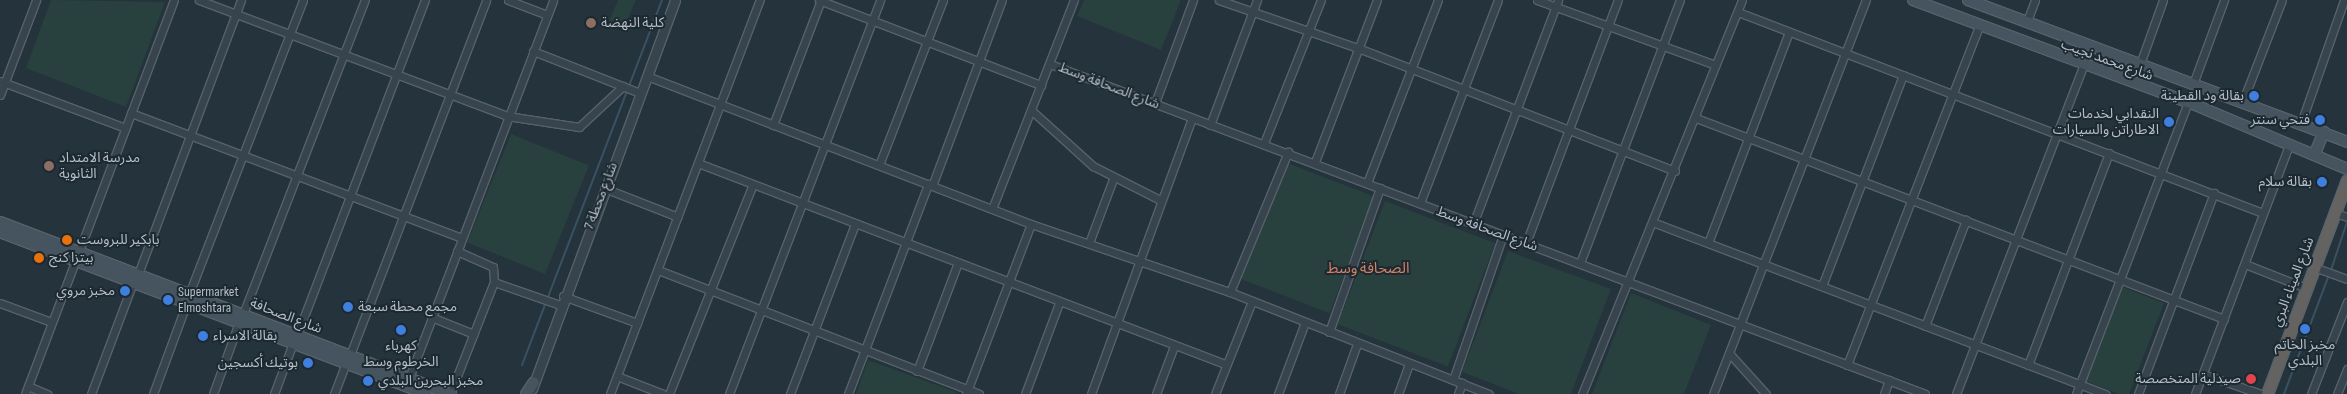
<!DOCTYPE html>
<html>
<head>
<meta charset="utf-8">
<style>
  body { margin:0 }
  #map { position:relative; width:2347px; height:394px; overflow:hidden; background:#24333c; font-family:"Sofia Sans Condensed","Noto Sans Arabic",sans-serif }
  div>[style] { position:absolute }
  [style*='--x'] { left:calc(var(--x)*1px); top:calc(var(--y)*1px); width:calc(var(--w)*1px); rotate:calc(var(--a)*1deg) }
  .green>* { inset:0; background:#29413e; transform-origin:0 0 }
  .stream>* { height:2px; margin:-1px; padding:0 1px; transform-origin:1px; border-radius:1px; background:#395263 }
  .roads { filter:drop-shadow(1px 0 #56626a) drop-shadow(-1px 0 #56626a) drop-shadow(0 1px #56626a) drop-shadow(0 -1px #56626a) }
  .minor>* { height:7px; margin:-3.5px; padding:0 3.5px; transform-origin:3.5px; border-radius:3.5px; background:#38444d }
  .tertiary>* { height:9px; margin:-4.5px; padding:0 4.5px; transform-origin:4.5px; border-radius:4.5px; background:#38444d }
  .secondary>* { height:10px; margin:-5px; padding:0 5px; transform-origin:5px; border-radius:5px; background:#46545f }
  .trunk>* { height:11px; margin:-5.5px; padding:0 5.5px; transform-origin:5.5px; border-radius:5.5px; background:#646361 }
  .dots>* { width:14px; height:14px; translate:-50% -50%; box-sizing:border-box; border:2px solid #1d2931; border-radius:50% }
  span { translate:-50% -50%; white-space:nowrap; text-align:center; line-height:1.15; -webkit-text-stroke:4px #1d2931; paint-order:stroke }
  .poi-label { font-size:14px; color:#b4bfc8 }
  .left { translate:0 -50%; text-align:left }
  .right { translate:-100% -50%; text-align:right }
  .street-label { font-size:14px; color:#b4bfc8 }
  .neighbourhood-label { font-size:15px; color:#d18166 }
</style>
</head>
<body>
<div id="map">
  <div class="green">
    <div style="clip-path:polygon(51px 0,165px 2px,126px 107px,26px 68px)"></div>
    <div style="clip-path:polygon(618px 0,636px 0,623px 30px,608px 24px)"></div>
    <div style="clip-path:polygon(1084px 0,1181px 0,1161px 50px,1077px 16px)"></div>
    <div style="left:511px;top:134px;width:84px;height:117px;rotate:22deg"></div>
    <div style="left:1282px;top:161px;width:99px;height:125px;rotate:21deg"></div>
    <div style="left:1385px;top:201px;width:118px;height:132px;rotate:21deg"></div>
    <div style="clip-path:polygon(1508px 251px,1611px 289px,1571px 394px,1519px 394px,1462px 372px)"></div>
    <div style="left:2122px;top:287px;width:45px;height:101px;rotate:21deg"></div>
    <div style="clip-path:polygon(1631px 293px,1711px 325px,1684px 394px,1592px 394px)"></div>
    <div style="clip-path:polygon(868px 360px,956px 392px,955px 394px,856px 394px)"></div>
  </div>
  <div class="stream">
    <div style="--x:2331;--y:270;--w:51;--a:-71.6"></div>
    <div style="--x:548;--y:297;--w:318;--a:-69"></div>
    <div style="--x:522;--y:365;--w:67;--a:-69.1"></div>
    <div style="--x:2284;--y:394;--w:127;--a:-69.3"></div>
  </div>
  <div class="roads">
    <div class="minor">
      <div style="--x:199;--y:0;--w:329;--a:20.6"></div>
      <div style="--x:507;--y:116;--w:73;--a:8.7"></div>
      <div style="--x:579;--y:127;--w:60;--a:-43"></div>
      <div style="--x:508;--y:0;--w:42;--a:21"></div>
      <div style="--x:819;--y:0;--w:238;--a:21"></div>
      <div style="--x:1219;--y:0;--w:147;--a:19.1"></div>
      <div style="--x:1358;--y:48;--w:340;--a:21.2"></div>
      <div style="--x:1537;--y:0;--w:190;--a:20"></div>
      <div style="--x:1738;--y:12;--w:562;--a:20.95"></div>
      <div style="--x:2027;--y:21;--w:22;--a:-69"></div>
      <div style="--x:533;--y:51;--w:115;--a:21.4"></div>
      <div style="--x:1050;--y:64;--w:935;--a:20.66"></div>
      <div style="--x:2140;--y:64;--w:68;--a:-70.2"></div>
      <div style="--x:647;--y:76;--w:412;--a:21.1"></div>
      <div style="--x:1031;--y:224;--w:210;--a:18.9"></div>
      <div style="--x:1230;--y:292;--w:278;--a:21.5"></div>
      <div style="--x:0;--y:81;--w:134;--a:20.5"></div>
      <div style="--x:2193;--y:84;--w:90;--a:-69.7"></div>
      <div style="--x:0;--y:95;--w:102;--a:-69.2"></div>
      <div style="--x:1155;--y:103;--w:110;--a:-69.7"></div>
      <div style="--x:2242;--y:103;--w:110;--a:-68.8"></div>
      <div style="--x:1031;--y:110;--w:84;--a:42.1"></div>
      <div style="--x:1093;--y:166;--w:75;--a:26.9"></div>
      <div style="--x:131;--y:113;--w:353;--a:20.7"></div>
      <div style="--x:1696;--y:118;--w:565;--a:20.84"></div>
      <div style="--x:2301;--y:123;--w:130;--a:-70.7"></div>
      <div style="--x:773;--y:125;--w:134;--a:-69"></div>
      <div style="--x:1210;--y:125;--w:134;--a:-69.4"></div>
      <div style="--x:1264;--y:143;--w:154;--a:-68.3"></div>
      <div style="--x:1315;--y:162;--w:173;--a:-69.1"></div>
      <div style="--x:698;--y:163;--w:564;--a:20.88"></div>
      <div style="--x:879;--y:165;--w:177;--a:-68.8"></div>
      <div style="--x:1367;--y:183;--w:196;--a:-68.8"></div>
      <div style="--x:932;--y:186;--w:199;--a:-69.4"></div>
      <div style="--x:604;--y:188;--w:79;--a:21.4"></div>
      <div style="--x:1420;--y:203;--w:217;--a:-69"></div>
      <div style="--x:992;--y:209;--w:225;--a:-68.6"></div>
      <div style="--x:2335;--y:213;--w:13;--a:18"></div>
      <div style="--x:1655;--y:223;--w:482;--a:20.8"></div>
      <div style="--x:1473;--y:224;--w:240;--a:-69.2"></div>
      <div style="--x:1089;--y:243;--w:68;--a:-69.4"></div>
      <div style="--x:1526;--y:243;--w:260;--a:-69.3"></div>
      <div style="--x:1708;--y:243;--w:226;--a:-69"></div>
      <div style="--x:457;--y:251;--w:39;--a:24"></div>
      <div style="--x:493;--y:267;--w:15;--a:86"></div>
      <div style="--x:494;--y:282;--w:70;--a:19.2"></div>
      <div style="--x:1580;--y:263;--w:281;--a:-69.2"></div>
      <div style="--x:2245;--y:264;--w:66;--a:21.5"></div>
      <div style="--x:2314;--y:267;--w:35;--a:20"></div>
      <div style="--x:658;--y:270;--w:344;--a:21.1"></div>
      <div style="--x:138;--y:274;--w:293;--a:-69.4"></div>
      <div style="--x:1822;--y:286;--w:226;--a:-69"></div>
      <div style="--x:1230;--y:292;--w:152;--a:-67.5"></div>
      <div style="--x:189;--y:294;--w:315;--a:-68.8"></div>
      <div style="--x:563;--y:296;--w:79;--a:20"></div>
      <div style="--x:0;--y:303;--w:54;--a:20.4"></div>
      <div style="--x:243;--y:314;--w:337;--a:-68.8"></div>
      <div style="--x:431;--y:317;--w:46;--a:21.6"></div>
      <div style="--x:1925;--y:326;--w:114;--a:-68.9"></div>
      <div style="--x:1329;--y:332;--w:153;--a:-70.5"></div>
      <div style="--x:297;--y:335;--w:359;--a:-69.1"></div>
      <div style="--x:1729;--y:353;--w:55;--a:47.9"></div>
      <div style="--x:350;--y:355;--w:380;--a:-69"></div>
      <div style="--x:1847;--y:365;--w:363;--a:-68.7"></div>
      <div style="--x:2028;--y:365;--w:227;--a:-69.1"></div>
      <div style="--x:917;--y:371;--w:113;--a:-69.3"></div>
      <div style="--x:2203;--y:374;--w:61;--a:19"></div>
      <div style="--x:617;--y:376;--w:49;--a:21.4"></div>
      <div style="--x:409;--y:378;--w:404;--a:-69.1"></div>
      <div style="--x:1453;--y:380;--w:153;--a:-71"></div>
      <div style="--x:28;--y:386;--w:21;--a:23"></div>
      <div style="--x:25;--y:394;--w:421;--a:-69.3"></div>
      <div style="--x:91;--y:394;--w:120;--a:-69.4"></div>
      <div style="--x:153;--y:394;--w:98;--a:-69.7"></div>
      <div style="--x:213;--y:394;--w:77;--a:-70.1"></div>
      <div style="--x:274;--y:394;--w:54;--a:-69.6"></div>
      <div style="--x:334;--y:394;--w:34;--a:-69"></div>
      <div style="--x:450;--y:394;--w:120;--a:-68.6"></div>
      <div style="--x:610;--y:394;--w:422;--a:-69.2"></div>
      <div style="--x:669;--y:394;--w:226;--a:-68.2"></div>
      <div style="--x:729;--y:394;--w:422;--a:-69"></div>
      <div style="--x:790;--y:394;--w:182;--a:-69.1"></div>
      <div style="--x:848;--y:394;--w:225;--a:-69.1"></div>
      <div style="--x:966;--y:394;--w:182;--a:-69.1"></div>
      <div style="--x:1025;--y:394;--w:97;--a:-69.5"></div>
      <div style="--x:1091;--y:394;--w:294;--a:-69.9"></div>
      <div style="--x:1156;--y:394;--w:51;--a:-69.4"></div>
      <div style="--x:1215;--y:394;--w:100;--a:-68.3"></div>
      <div style="--x:1278;--y:394;--w:77;--a:-69.4"></div>
      <div style="--x:1339;--y:394;--w:53;--a:-70.2"></div>
      <div style="--x:1398;--y:394;--w:32;--a:-70"></div>
      <div style="--x:1458;--y:394;--w:12;--a:-70"></div>
      <div style="--x:1582;--y:394;--w:425;--a:-67.9"></div>
      <div style="--x:1713;--y:394;--w:423;--a:-68.8"></div>
      <div style="--x:1884;--y:394;--w:15;--a:-70"></div>
      <div style="--x:1956;--y:394;--w:352;--a:-68.8"></div>
      <div style="--x:2076;--y:394;--w:313;--a:-69"></div>
      <div style="--x:2138;--y:394;--w:215;--a:-69.3"></div>
      <div style="--x:2195;--y:394;--w:268;--a:-69.3"></div>
      <div style="--x:2311;--y:394;--w:99;--a:-68.6"></div>
      <div style="--x:2337;--y:394;--w:27;--a:-68"></div>
    </div>
    <div class="tertiary">
      <div style="--x:532;--y:389;--w:414;--a:-69.8"></div>
    </div>
    <div class="secondary">
      <div style="--x:1913;--y:0;--w:293;--a:20.4"></div>
      <div style="--x:2188;--y:102;--w:173;--a:22.8"></div>
      <div style="--x:1968;--y:0;--w:405;--a:20.5"></div>
      <div style="--x:2315;--y:153;--w:23;--a:-67"></div>
      <div style="--x:0;--y:222;--w:483;--a:20.9"></div>
      <div style="--x:0;--y:232;--w:456;--a:20.8"></div>
      <div style="--x:526;--y:394;--w:14;--a:-56"></div>
    </div>
    <div class="trunk">
      <div style="--x:2267;--y:394;--w:228;--a:-69.5"></div>
    </div>
  </div>
  <div class="dots">
    <div style="left:591px;top:23px;background:#8d6e63"></div>
    <div style="left:2254px;top:96px;background:#3f7fe0"></div>
    <div style="left:2320px;top:120px;background:#3f7fe0"></div>
    <div style="left:2169px;top:122px;background:#3f7fe0"></div>
    <div style="left:49px;top:166px;background:#8d6e63"></div>
    <div style="left:2322px;top:182px;background:#3f7fe0"></div>
    <div style="left:67px;top:240px;background:#e8710a"></div>
    <div style="left:39px;top:258px;background:#e8710a"></div>
    <div style="left:125px;top:291px;background:#3f7fe0"></div>
    <div style="left:168px;top:300px;background:#3f7fe0"></div>
    <div style="left:348px;top:307px;background:#3f7fe0"></div>
    <div style="left:2305px;top:329px;background:#3f7fe0"></div>
    <div style="left:401px;top:330px;background:#3f7fe0"></div>
    <div style="left:203px;top:336px;background:#3f7fe0"></div>
    <div style="left:308px;top:363px;background:#3f7fe0"></div>
    <div style="left:2251px;top:379px;background:#e0444e"></div>
    <div style="left:368px;top:381px;background:#3f7fe0"></div>
  </div>
  <div class="poi-label">
    <span class="left" style="left:601px;top:23px">كلية النهضة</span>
    <span class="right" style="left:2244px;top:96px">بقالة ود القطينة</span>
    <span class="right" style="left:2159px;top:122px">النقدابي لخدمات<br>الاطاراتن والسيارات</span>
    <span class="right" style="left:2310px;top:120px">فتحي سنتر</span>
    <span class="left" style="left:59px;top:166px">مدرسة الامتداد<br>الثانوية</span>
    <span class="right" style="left:2312px;top:182px">بقالة سلام</span>
    <span class="left" style="left:77px;top:240px">بابكير للبروست</span>
    <span class="left" style="left:49px;top:258px">بيتزا كنج</span>
    <span class="right" style="left:115px;top:291px">مخبز مروي</span>
    <span class="left" style="left:178px;top:300px">Supermarket<br>Elmoshtara</span>
    <span class="left" style="left:358px;top:307px">مجمع محطة سبعة</span>
    <span class="left" style="left:213px;top:336px">بقالة الاسراء</span>
    <span style="left:2305px;top:353px">مخبز الخاتم<br>البلدي</span>
    <span style="left:401px;top:354px">كهرباء<br>الخرطوم وسط</span>
    <span class="right" style="left:298px;top:363px">بوتيك أكسجين</span>
    <span class="right" style="left:2241px;top:379px">صيدلية المتخصصة</span>
    <span class="left" style="left:378px;top:381px">مخبز البحرين البلدي</span>
  </div>
  <div class="street-label">
    <span style="left:2107px;top:60px;rotate:20deg">شارع محمد نجيب</span>
    <span style="left:1109px;top:86px;rotate:21deg">شارع الصحافة وسط</span>
    <span style="left:601px;top:196px;rotate:-69deg">شارع محطة 7</span>
    <span style="left:1487px;top:229px;rotate:20deg">شارع الصحافة وسط</span>
    <span style="left:2293px;top:282px;rotate:-69deg">شارع الميناء البري</span>
    <span style="left:286px;top:316px;rotate:21deg">شارع الصحافة</span>
  </div>
  <div class="neighbourhood-label">
    <span style="left:1368px;top:269px">الصحافة وسط</span>
  </div>
</div>
</body>
</html>
